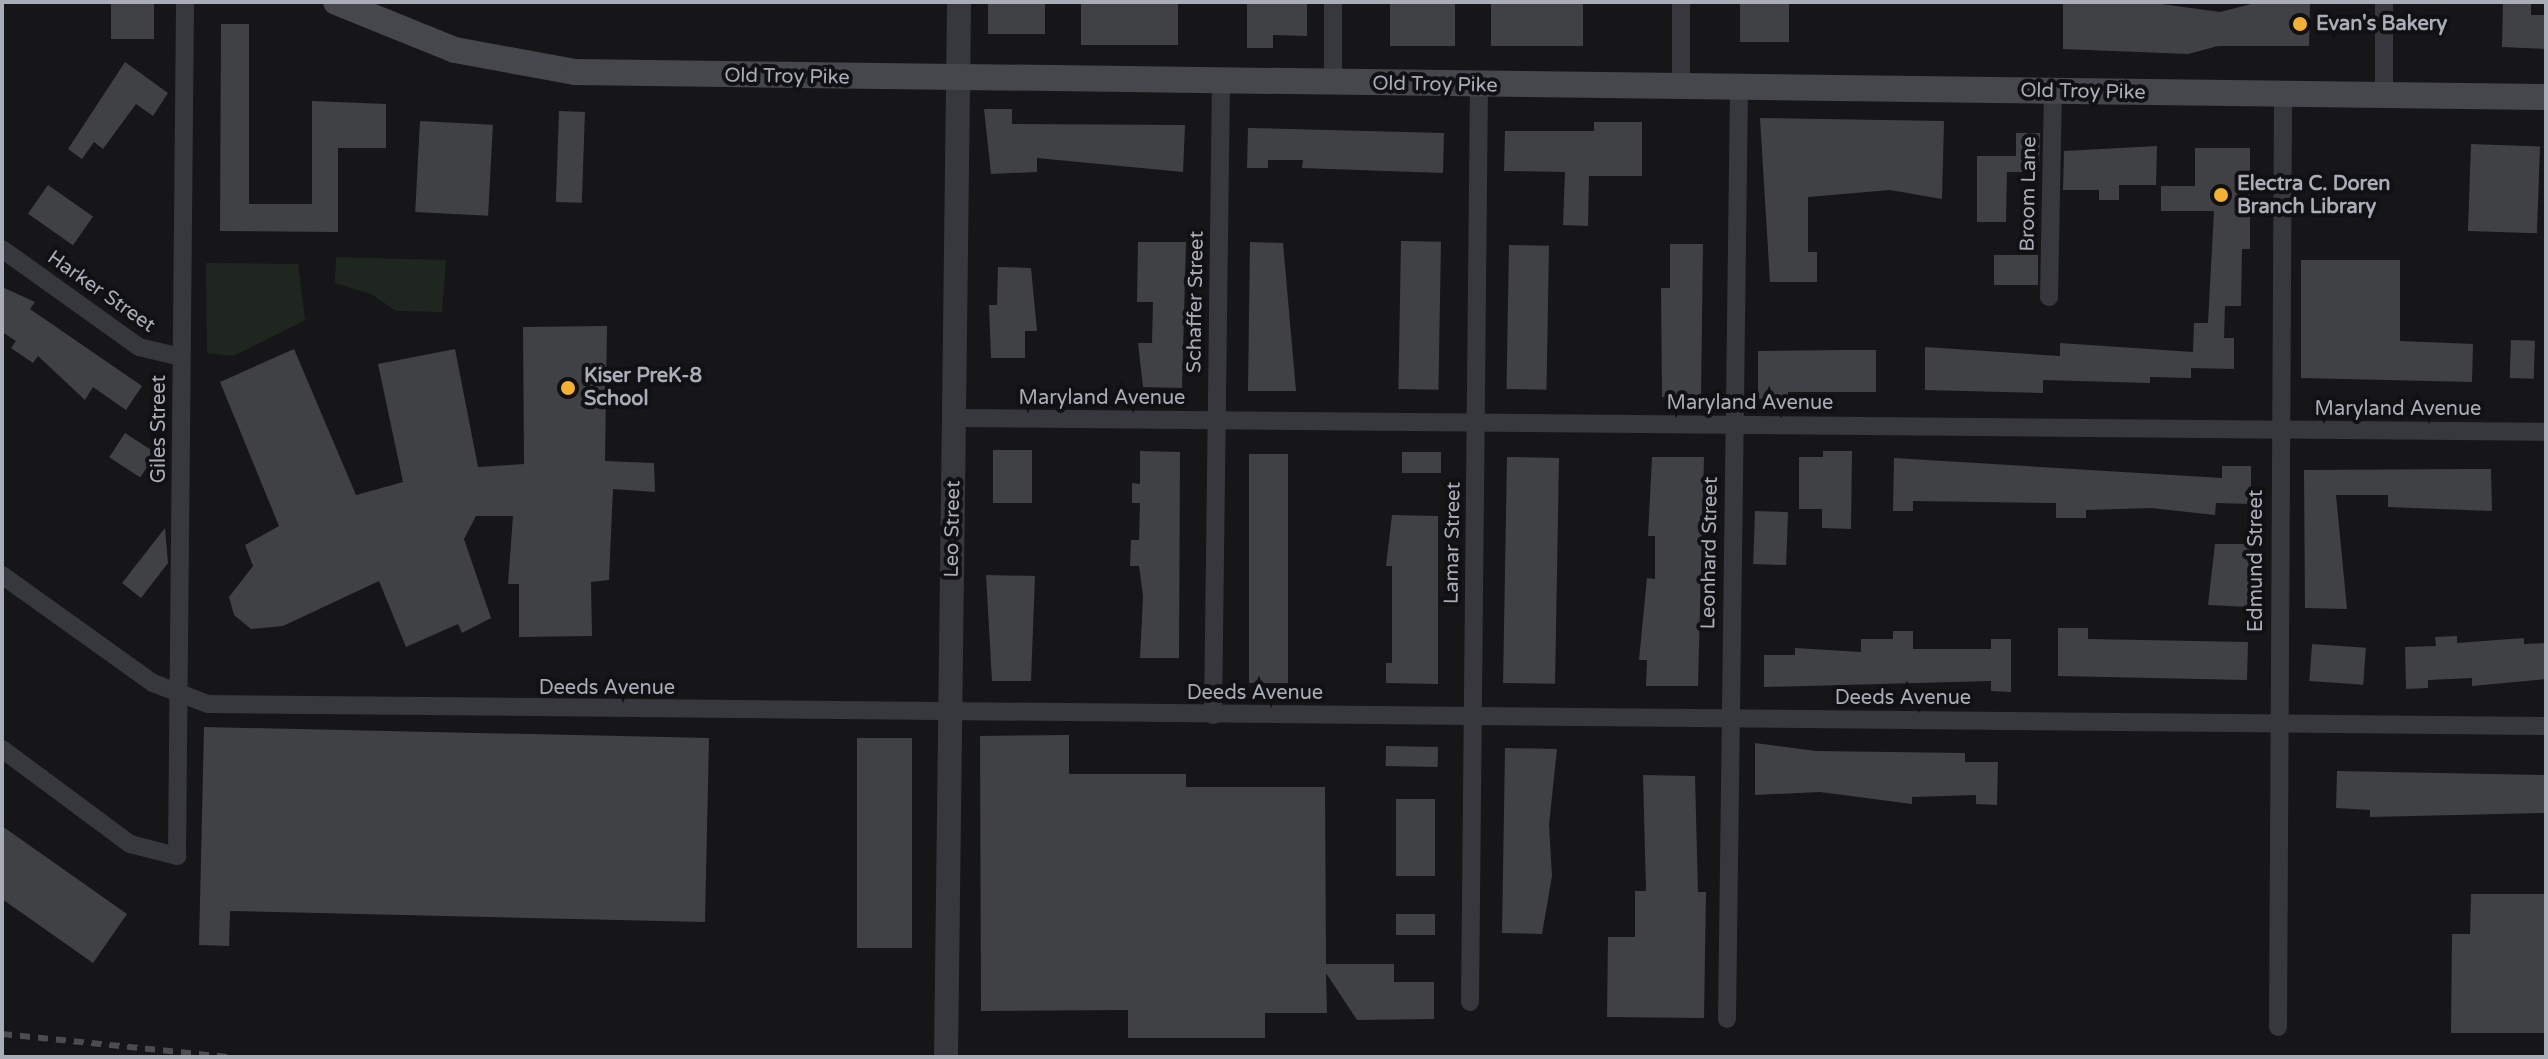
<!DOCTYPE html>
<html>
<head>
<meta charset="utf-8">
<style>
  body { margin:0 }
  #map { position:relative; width:2548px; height:1059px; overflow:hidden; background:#161618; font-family:"Varela Round",sans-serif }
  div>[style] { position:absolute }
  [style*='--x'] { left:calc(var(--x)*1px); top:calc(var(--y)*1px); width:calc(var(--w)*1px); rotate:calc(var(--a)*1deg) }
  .green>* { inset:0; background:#1e261f }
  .building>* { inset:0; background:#404145; transform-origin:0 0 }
  .minor>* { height:18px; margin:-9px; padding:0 9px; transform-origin:9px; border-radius:9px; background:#37383d }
  .tertiary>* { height:24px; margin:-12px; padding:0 12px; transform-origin:12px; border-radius:12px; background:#37383d }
  .secondary>* { height:26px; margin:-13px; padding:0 13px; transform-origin:13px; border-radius:13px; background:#45474d }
  .rail>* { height:6px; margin-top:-3px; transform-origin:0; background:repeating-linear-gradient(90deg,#4a4c52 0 10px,transparent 0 18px) }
  .dots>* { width:22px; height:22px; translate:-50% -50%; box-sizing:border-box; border:4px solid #111113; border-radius:50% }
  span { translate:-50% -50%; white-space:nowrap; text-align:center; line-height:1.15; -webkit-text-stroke:8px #111113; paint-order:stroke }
  .poi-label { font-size:20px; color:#a8adb8; font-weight:700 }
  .left { translate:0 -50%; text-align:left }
  .street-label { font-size:20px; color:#a8adb8 }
  .frame { position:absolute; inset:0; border:4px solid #a8adb8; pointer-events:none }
</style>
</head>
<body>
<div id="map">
  <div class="green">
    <div style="clip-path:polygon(336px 257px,446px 260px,442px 312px,396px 311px,371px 294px,335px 283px)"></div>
    <div style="clip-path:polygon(206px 263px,298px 264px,305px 320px,233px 356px,207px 353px)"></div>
  </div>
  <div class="building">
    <div style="left:111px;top:2px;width:43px;height:37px"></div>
    <div style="left:988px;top:2px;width:57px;height:32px"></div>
    <div style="left:1081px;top:2px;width:97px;height:43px"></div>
    <div style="clip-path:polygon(1247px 2px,1307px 2px,1307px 36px,1273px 35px,1273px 48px,1247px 48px)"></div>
    <div style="left:1390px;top:2px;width:65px;height:44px"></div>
    <div style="left:1491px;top:2px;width:92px;height:44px"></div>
    <div style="left:1740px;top:2px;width:49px;height:40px"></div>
    <div style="clip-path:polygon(2063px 2px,2147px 2px,2220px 12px,2255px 3px,2310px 4px,2309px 46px,2218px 46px,2188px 54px,2063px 49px)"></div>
    <div style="clip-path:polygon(2503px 2px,2531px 2px,2531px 15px,2546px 15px,2546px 49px,2502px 47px)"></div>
    <div style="clip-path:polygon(221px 24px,249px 24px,249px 204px,312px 204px,312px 101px,386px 104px,386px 148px,338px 148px,338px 232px,220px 231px)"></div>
    <div style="clip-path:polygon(125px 62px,168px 93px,153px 116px,136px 104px,103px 149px,94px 142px,82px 159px,68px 149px)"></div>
    <div style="clip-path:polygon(984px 109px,1012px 109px,1012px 124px,1185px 125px,1183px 172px,1037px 158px,1037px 172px,991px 174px)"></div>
    <div style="left:559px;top:111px;width:26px;height:91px;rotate:2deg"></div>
    <div style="clip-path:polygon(1760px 118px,1944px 121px,1942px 199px,1890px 190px,1808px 197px,1808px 252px,1817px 252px,1817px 282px,1770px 282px)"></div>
    <div style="left:420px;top:121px;width:73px;height:91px;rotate:3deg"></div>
    <div style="clip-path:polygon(1594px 122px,1642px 122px,1642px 176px,1589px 176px,1588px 226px,1563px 225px,1565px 172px,1504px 171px,1505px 131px,1594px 131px)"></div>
    <div style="clip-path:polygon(1248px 128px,1444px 133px,1443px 173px,1302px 168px,1303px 160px,1268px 160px,1268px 168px,1247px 168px)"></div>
    <div style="clip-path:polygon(2016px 133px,2040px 133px,2039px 172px,2007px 172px,2006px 222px,1977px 222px,1977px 156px,2016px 156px)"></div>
    <div style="left:2471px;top:144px;width:69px;height:87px;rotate:2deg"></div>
    <div style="clip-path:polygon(2157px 146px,2156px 185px,2119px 185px,2119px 200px,2099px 200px,2099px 190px,2063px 190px,2064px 151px)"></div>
    <div style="clip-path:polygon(2195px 148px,2250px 148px,2250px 249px,2242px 249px,2241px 306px,2225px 306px,2224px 338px,2234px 338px,2234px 369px,2191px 368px,2191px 378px,2150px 377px,2150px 383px,2043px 380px,2043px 393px,1925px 390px,1925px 347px,2060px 356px,2060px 343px,2193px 352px,2194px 323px,2208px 323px,2214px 211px,2161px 211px,2161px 186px,2195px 186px)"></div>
    <div style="left:48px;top:185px;width:55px;height:35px;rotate:35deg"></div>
    <div style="left:1401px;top:241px;width:40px;height:148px;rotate:1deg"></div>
    <div style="clip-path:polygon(1138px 242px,1186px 242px,1182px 388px,1143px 387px,1138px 343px,1152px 343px,1153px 302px,1137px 302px)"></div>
    <div style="clip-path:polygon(1250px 242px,1283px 243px,1296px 391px,1248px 391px)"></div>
    <div style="clip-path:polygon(1670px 244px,1703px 244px,1701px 397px,1662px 397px,1661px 288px,1670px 288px)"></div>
    <div style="left:1509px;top:245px;width:40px;height:144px;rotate:1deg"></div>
    <div style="left:1994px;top:255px;width:44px;height:30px"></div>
    <div style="clip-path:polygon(2301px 260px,2400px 260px,2400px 341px,2473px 344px,2472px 382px,2301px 378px)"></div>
    <div style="clip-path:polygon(998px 267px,1031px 268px,1037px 331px,1025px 331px,1025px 358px,991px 358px,989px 305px,997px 305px)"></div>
    <div style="clip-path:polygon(2px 287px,35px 302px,30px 309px,142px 386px,126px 410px,93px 387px,85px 400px,38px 356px,33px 363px,11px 348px,16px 341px,2px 332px)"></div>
    <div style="clip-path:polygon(607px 326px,605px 461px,654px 463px,655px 492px,613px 489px,609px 580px,591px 582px,592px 636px,519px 637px,519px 584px,508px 584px,513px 516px,476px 516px,464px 539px,491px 618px,462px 633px,458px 624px,406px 647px,379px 581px,283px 626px,251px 629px,234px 615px,229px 597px,253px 566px,245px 545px,279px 526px,220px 382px,294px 349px,356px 495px,403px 482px,378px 364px,455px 349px,478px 467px,524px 464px,523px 327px)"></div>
    <div style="left:2511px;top:340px;width:24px;height:38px;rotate:2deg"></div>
    <div style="clip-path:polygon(1845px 350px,1876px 350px,1876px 392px,1788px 392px,1788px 399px,1758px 399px,1758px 351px)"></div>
    <div style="left:125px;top:433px;width:37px;height:29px;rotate:33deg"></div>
    <div style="left:993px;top:450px;width:39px;height:53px"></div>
    <div style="clip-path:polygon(1140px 451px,1180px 452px,1179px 658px,1140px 658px,1143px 596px,1139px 566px,1130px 566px,1131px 540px,1139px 540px,1140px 503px,1132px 503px,1132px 483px,1140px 484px)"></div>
    <div style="clip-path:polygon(1823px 451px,1852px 451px,1851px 529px,1822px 528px,1822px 509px,1799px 509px,1799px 457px,1823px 457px)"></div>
    <div style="left:1402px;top:452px;width:39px;height:21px"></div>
    <div style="left:1249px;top:454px;width:39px;height:229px"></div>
    <div style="left:1507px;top:457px;width:52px;height:226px;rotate:1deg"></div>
    <div style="clip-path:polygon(1652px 457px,1704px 457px,1698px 686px,1646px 686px,1647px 660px,1639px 660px,1647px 578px,1655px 579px,1655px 536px,1648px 536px)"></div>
    <div style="clip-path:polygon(1894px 458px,2222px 478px,2222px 466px,2251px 466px,2251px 504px,2216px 503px,2215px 515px,2151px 508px,2086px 510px,2086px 518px,2056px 518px,2056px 503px,1913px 501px,1913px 511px,1893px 511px)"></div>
    <div style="clip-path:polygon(2469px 469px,2491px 469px,2492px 511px,2388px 507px,2388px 495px,2336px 495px,2347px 609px,2305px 608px,2304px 470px)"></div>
    <div style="left:1755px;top:511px;width:33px;height:53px;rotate:2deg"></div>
    <div style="clip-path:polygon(1392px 515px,1438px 516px,1438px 684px,1386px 683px,1386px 663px,1392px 663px,1392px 566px,1386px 566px)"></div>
    <div style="clip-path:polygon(165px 528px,168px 563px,141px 598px,122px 583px)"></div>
    <div style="clip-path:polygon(2215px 544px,2250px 544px,2250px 607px,2208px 605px)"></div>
    <div style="clip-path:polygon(986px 575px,1035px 576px,1031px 681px,992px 681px)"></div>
    <div style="clip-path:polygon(2058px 628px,2088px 628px,2088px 639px,2248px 642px,2247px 680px,2058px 676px)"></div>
    <div style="clip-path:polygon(1893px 631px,1913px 631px,1913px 649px,1991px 649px,1991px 639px,2011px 639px,2011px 692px,1991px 691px,1991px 681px,1764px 687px,1764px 655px,1795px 655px,1795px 648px,1861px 652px,1861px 639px,1893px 639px)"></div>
    <div style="clip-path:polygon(2457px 636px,2457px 643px,2524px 638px,2524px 644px,2546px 643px,2546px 679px,2472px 686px,2472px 678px,2428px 680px,2428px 688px,2406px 689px,2405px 647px,2436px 646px,2435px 637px)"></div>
    <div style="left:2312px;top:644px;width:54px;height:37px;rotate:4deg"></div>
    <div style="clip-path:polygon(204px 727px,709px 738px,705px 922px,230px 911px,229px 946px,199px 945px)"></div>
    <div style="clip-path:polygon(1069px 735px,1069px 774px,1186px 774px,1186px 787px,1325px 787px,1326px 964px,1394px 964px,1394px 982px,1434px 982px,1434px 1019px,1357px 1020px,1326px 973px,1327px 1013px,1265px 1013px,1265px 1038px,1128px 1038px,1128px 1010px,981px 1011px,980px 736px)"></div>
    <div style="left:857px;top:738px;width:55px;height:210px"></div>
    <div style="clip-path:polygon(1755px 743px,1816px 751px,1965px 753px,1965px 762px,1998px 762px,1997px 805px,1976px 804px,1976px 795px,1912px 797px,1912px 804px,1820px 792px,1755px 795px)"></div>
    <div style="left:1386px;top:746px;width:52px;height:20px;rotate:1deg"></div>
    <div style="clip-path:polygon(1505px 748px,1557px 749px,1549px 825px,1552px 876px,1542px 934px,1502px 933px)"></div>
    <div style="clip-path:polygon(2337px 771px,2546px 775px,2546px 813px,2370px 817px,2370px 810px,2336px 808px)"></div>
    <div style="clip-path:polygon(1643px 775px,1695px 776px,1698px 892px,1706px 892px,1704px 1018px,1607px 1017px,1608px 937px,1635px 937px,1635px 891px,1646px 891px)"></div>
    <div style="left:1396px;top:799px;width:39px;height:77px"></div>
    <div style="clip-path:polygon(2px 826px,127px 914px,93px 963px,2px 899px)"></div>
    <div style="clip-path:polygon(2471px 894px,2546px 894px,2546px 1033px,2451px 1033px,2452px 934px,2470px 934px)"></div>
    <div style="left:1396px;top:914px;width:39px;height:21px"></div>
  </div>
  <div class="minor">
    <div style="--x:1333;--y:2;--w:82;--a:90"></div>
    <div style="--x:1681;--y:2;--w:85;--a:90"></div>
    <div style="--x:2384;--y:95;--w:93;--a:-90"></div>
    <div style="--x:2;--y:249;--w:168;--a:35.6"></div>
    <div style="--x:139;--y:347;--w:43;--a:13.4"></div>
    <div style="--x:2049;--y:297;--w:206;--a:-88.9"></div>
    <div style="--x:954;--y:418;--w:1592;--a:0.5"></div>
    <div style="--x:2;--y:575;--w:186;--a:35.6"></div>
    <div style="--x:153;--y:683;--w:59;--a:20.9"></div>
    <div style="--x:208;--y:704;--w:2338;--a:0.54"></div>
    <div style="--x:1213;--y:715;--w:633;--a:-89.28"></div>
    <div style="--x:2;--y:749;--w:159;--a:36.6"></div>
    <div style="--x:130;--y:844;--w:49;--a:14.3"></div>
    <div style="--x:177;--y:856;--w:854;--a:-89.46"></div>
    <div style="--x:1470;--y:1002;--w:917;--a:-89.44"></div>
    <div style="--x:1727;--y:1019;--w:931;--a:-89.26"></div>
    <div style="--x:2278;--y:1027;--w:933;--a:-89.69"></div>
  </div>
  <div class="tertiary">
    <div style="--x:946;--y:1057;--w:1055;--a:-89.29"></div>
  </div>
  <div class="secondary">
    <div style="--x:336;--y:2;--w:128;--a:22"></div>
    <div style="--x:455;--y:50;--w:122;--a:10.4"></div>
    <div style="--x:575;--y:72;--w:1971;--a:0.73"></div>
  </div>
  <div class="rail">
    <div style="--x:2;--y:1034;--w:229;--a:5.8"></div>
  </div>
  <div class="dots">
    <div style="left:2300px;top:24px;background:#f2b134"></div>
    <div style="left:2221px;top:195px;background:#f2b134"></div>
    <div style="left:568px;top:388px;background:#f2b134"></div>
  </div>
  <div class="poi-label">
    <span class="left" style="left:2316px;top:24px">Evan's Bakery</span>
    <span class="left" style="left:2237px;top:196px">Electra C. Doren<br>Branch Library</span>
    <span class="left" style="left:584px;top:388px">Kiser PreK-8<br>School</span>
  </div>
  <div class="street-label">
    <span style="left:787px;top:77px;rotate:1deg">Old Troy Pike</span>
    <span style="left:1435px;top:85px;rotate:1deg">Old Troy Pike</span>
    <span style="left:2083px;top:92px;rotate:1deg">Old Troy Pike</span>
    <span style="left:2029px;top:194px;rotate:-89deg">Broom Lane</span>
    <span style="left:101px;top:292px;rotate:35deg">Harker Street</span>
    <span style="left:1196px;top:302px;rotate:-89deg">Schaffer Street</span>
    <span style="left:1102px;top:398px">Maryland Avenue</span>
    <span style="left:1750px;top:403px">Maryland Avenue</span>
    <span style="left:2398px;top:409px">Maryland Avenue</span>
    <span style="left:159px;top:429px;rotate:-90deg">Giles Street</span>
    <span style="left:953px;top:529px;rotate:-89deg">Leo Street</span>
    <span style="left:1453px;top:543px;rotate:-89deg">Lamar Street</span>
    <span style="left:1710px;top:553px;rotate:-89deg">Leonhard Street</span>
    <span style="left:2256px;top:561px;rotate:-90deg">Edmund Street</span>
    <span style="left:607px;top:688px">Deeds Avenue</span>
    <span style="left:1255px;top:693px">Deeds Avenue</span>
    <span style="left:1903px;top:698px">Deeds Avenue</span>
  </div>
  <div class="frame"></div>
</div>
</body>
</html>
